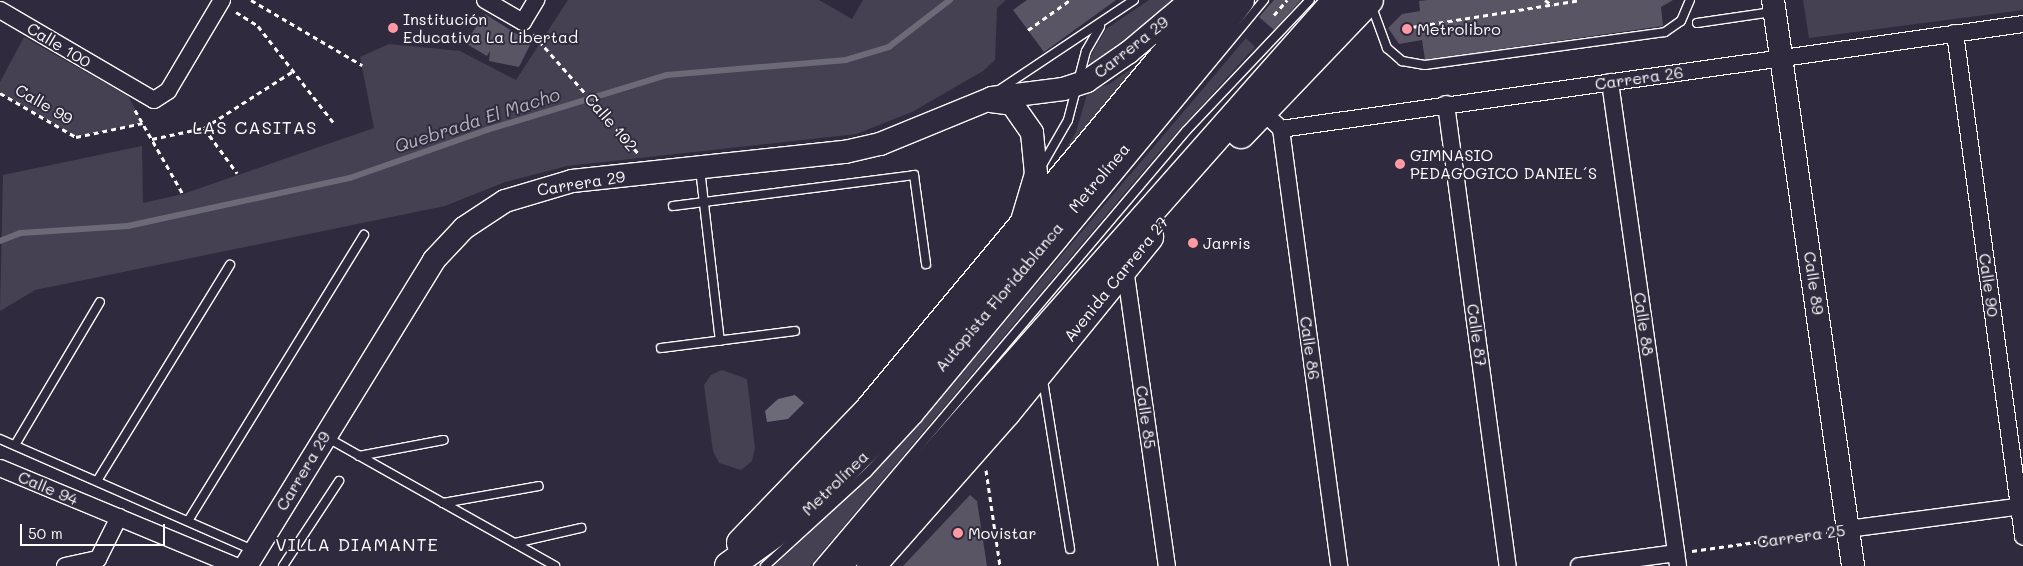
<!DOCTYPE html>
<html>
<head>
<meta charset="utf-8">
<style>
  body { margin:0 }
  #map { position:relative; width:2023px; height:566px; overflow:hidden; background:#2f2a3d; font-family:Mali,sans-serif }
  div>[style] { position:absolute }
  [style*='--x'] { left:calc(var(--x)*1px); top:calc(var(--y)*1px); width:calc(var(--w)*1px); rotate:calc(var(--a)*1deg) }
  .green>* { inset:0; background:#464152 }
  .water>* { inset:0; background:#6d6a77 }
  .stream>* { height:5.5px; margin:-2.75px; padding:0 2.75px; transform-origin:2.75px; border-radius:2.75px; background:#6d6a77 }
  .building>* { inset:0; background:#595564 }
  .path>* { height:3px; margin-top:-1.5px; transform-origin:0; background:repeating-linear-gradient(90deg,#fff 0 5px,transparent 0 9px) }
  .roads { filter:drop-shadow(1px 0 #fff) drop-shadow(-1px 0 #fff) drop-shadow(0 1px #fff) drop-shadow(0 -1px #fff) }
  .lane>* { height:8px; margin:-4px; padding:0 4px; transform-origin:4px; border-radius:4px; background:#2f2a3d }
  .street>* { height:16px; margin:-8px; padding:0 8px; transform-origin:8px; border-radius:8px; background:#2f2a3d }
  .secondary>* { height:22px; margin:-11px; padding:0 11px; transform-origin:11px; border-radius:11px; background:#2f2a3d }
  .highway>* { height:28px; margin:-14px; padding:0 14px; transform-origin:14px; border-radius:14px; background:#2f2a3d }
  .dots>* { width:14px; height:14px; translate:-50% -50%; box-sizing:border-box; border:2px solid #2f2a3d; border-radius:50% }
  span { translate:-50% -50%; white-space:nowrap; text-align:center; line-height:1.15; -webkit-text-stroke:4px #2f2a3d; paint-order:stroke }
  .poi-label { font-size:16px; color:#fff }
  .left { translate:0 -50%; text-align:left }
  .street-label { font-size:16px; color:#fff }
  .water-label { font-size:18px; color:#b6b4bb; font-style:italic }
  .neighbourhood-label { font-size:18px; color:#fff; letter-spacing:1px }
  .scale { position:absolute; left:20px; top:524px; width:145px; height:22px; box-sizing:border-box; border:2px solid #fff; border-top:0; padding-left:6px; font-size:15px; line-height:18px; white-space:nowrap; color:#fff; -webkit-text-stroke:4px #2f2a3d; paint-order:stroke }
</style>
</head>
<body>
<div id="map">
  <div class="green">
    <div style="clip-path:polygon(568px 0,819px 0,852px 19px,863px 0,1006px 0,997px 8px,995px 60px,983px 71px,912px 112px,856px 134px,567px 166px,505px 182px,445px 206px,35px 290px,0 311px,3px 175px,142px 146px,143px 203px,183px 194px,374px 128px,360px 57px,389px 44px,460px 51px,516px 80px)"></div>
    <div style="clip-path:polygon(1149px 0,1176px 0,1086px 74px,1091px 55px,1106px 29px)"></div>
    <div style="clip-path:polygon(1803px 0,2023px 0,2023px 10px,1809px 38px)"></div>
    <div style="clip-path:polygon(1178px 27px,1041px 189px,1076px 132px,1088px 91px,1109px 84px,1137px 65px)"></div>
    <div style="clip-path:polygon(24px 37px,128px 96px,143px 123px,76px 137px,0 93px,0 82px)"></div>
    <div style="clip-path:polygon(1246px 38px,1255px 47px,1161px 150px,810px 566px,774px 566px,874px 472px,921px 421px)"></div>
    <div style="clip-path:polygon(722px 370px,747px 379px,755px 448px,752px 461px,741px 470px,719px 463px,713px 451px,704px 385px,711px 375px)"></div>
  </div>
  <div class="water">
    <div style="clip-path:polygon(795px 395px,804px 403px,788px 419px,767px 422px,765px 411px,778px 399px)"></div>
  </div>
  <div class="stream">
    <div style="--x:0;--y:241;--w:22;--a:-21"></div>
    <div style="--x:21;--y:233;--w:107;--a:-3.7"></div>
    <div style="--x:128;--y:226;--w:227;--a:-12.2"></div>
    <div style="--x:350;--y:178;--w:145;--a:-19.3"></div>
    <div style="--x:487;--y:130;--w:188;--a:-17"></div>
    <div style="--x:667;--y:75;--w:180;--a:-4.8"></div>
    <div style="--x:846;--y:60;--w:45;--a:-16.8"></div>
    <div style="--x:889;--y:47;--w:77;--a:-37.6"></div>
  </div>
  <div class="building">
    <div style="clip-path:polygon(1027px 0,1116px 0,1044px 52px,1013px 10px)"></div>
    <div style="clip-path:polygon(1274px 0,1301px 0,1274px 30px,1259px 17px)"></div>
    <div style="clip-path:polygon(1428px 0,1673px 0,1661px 7px,1663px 26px,1425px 60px,1422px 40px,1399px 44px,1388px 28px,1402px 14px,1420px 11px,1419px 1px)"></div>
    <div style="clip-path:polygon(485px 14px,531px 43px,519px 67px,489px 61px,490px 51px,487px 56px,465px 43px)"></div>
    <div style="clip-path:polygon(970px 495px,977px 501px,987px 566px,903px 566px)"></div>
  </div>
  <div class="path">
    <div style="--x:251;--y:0;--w:129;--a:30.4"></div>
    <div style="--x:1545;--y:0;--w:9;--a:36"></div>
    <div style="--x:236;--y:12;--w:26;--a:32"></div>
    <div style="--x:258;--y:26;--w:122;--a:52"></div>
    <div style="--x:1274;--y:15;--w:20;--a:-49"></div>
    <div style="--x:1412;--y:27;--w:171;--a:-9.1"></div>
    <div style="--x:1028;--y:30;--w:52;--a:-35.5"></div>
    <div style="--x:533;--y:34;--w:159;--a:48.6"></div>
    <div style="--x:0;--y:93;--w:88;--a:30.1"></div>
    <div style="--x:76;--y:137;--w:68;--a:-11.8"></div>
    <div style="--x:135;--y:110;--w:97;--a:60.3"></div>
    <div style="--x:204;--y:128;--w:56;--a:53.7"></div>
    <div style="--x:152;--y:139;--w:53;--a:-11.9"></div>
    <div style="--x:204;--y:128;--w:106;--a:-32.6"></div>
    <div style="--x:986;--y:470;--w:97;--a:81.7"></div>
    <div style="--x:1692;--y:551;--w:136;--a:-8"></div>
  </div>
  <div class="roads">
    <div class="lane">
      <div style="--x:1372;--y:7;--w:44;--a:69.9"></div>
      <div style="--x:1387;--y:48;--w:20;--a:41"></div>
      <div style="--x:1402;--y:61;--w:23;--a:10"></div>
      <div style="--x:1425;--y:65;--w:242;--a:-7.8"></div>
      <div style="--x:1665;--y:32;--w:19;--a:-35"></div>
      <div style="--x:1681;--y:21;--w:23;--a:-67"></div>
      <div style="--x:1697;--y:23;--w:76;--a:-8.3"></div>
      <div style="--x:999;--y:90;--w:162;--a:-33.7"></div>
      <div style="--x:1041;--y:167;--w:54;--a:-60.1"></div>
      <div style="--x:1068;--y:120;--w:71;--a:-75.4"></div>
      <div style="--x:1086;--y:51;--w:28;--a:-60"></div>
      <div style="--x:700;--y:169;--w:173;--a:83.4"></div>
      <div style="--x:673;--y:206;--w:243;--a:-7.3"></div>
      <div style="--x:914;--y:175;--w:90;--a:82.3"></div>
      <div style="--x:661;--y:348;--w:135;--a:-7.2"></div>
      <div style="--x:1043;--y:380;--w:171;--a:80.9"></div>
      <div style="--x:326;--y:437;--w:263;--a:29.4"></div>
      <div style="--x:0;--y:439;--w:279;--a:23.7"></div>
      <div style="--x:15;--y:445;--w:166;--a:-59.3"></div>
      <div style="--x:359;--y:456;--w:86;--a:-10.7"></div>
      <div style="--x:97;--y:481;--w:254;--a:-58.4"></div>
      <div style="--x:443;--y:503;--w:97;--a:-10"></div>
      <div style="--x:188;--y:521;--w:336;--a:-58.4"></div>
      <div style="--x:515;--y:543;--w:68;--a:-12.8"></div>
      <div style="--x:283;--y:566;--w:102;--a:-56.6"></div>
      <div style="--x:765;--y:566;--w:138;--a:-42.4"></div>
      <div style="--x:867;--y:473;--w:74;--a:-47.2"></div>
      <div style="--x:917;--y:419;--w:544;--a:-50.37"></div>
      <div style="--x:818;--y:566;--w:570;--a:-49.77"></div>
      <div style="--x:1186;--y:131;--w:180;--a:-46.6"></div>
    </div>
    <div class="street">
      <div style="--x:485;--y:0;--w:44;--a:30.1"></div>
      <div style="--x:523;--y:22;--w:26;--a:-59"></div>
      <div style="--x:0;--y:10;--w:178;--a:30.3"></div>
      <div style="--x:154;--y:100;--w:17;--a:-33"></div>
      <div style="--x:168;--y:91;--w:106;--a:-59.3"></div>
      <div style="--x:1955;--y:33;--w:508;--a:82.3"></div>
      <div style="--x:1610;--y:82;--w:489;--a:82"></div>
      <div style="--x:1446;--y:104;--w:466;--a:82.4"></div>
      <div style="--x:1263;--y:112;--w:25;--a:43"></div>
      <div style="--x:1281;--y:129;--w:749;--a:-8.05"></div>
      <div style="--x:1281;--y:129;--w:441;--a:82.4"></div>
      <div style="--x:1125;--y:268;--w:301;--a:82"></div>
      <div style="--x:0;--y:468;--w:255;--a:22.6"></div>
      <div style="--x:1848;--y:529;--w:177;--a:-7.5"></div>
      <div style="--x:65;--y:566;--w:34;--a:-12"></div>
      <div style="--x:98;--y:559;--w:47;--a:-63.4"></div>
      <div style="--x:1579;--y:566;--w:98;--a:-7.6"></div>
    </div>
    <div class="secondary">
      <div style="--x:1773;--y:0;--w:572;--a:81.95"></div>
      <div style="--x:991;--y:101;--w:21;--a:8"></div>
      <div style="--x:1012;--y:104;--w:35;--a:55"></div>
      <div style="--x:1032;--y:133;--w:41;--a:84.4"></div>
      <div style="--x:1036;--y:174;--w:49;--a:106.6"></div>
      <div style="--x:246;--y:566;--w:359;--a:-58.4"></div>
      <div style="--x:434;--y:260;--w:44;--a:-46.8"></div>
      <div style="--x:464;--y:228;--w:49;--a:-33.4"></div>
      <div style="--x:505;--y:201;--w:70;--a:-16.6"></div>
      <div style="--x:572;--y:181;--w:275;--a:-6.1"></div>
      <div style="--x:845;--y:152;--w:36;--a:-13"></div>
      <div style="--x:880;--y:144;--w:121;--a:-22.3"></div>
      <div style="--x:992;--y:98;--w:72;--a:-7.2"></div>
      <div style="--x:1063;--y:89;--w:25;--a:-18"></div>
      <div style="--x:1087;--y:81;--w:51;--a:-34.6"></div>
      <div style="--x:1129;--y:52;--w:81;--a:-40"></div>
    </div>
    <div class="highway">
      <div style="--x:1241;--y:134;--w:185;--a:-46.3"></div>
      <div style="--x:741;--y:543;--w:183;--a:-46.1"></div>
      <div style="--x:868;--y:411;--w:535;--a:-50.15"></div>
      <div style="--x:729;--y:566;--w:84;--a:-35.8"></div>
      <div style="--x:797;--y:517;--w:136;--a:-45"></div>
      <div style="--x:893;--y:421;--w:456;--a:-50.1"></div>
      <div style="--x:1186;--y:71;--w:89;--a:-52.7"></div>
      <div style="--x:837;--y:566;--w:755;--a:-48.54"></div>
      <div style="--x:871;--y:566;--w:204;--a:-48.6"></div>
      <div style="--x:1006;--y:413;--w:227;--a:-50.9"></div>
    </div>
  </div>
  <div class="dots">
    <div style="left:393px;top:28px;background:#ff9aa2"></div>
    <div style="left:1407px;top:29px;background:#ff9aa2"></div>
    <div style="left:1400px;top:164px;background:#ff9aa2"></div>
    <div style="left:1193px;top:243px;background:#ff9aa2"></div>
    <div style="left:958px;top:533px;background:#ff9aa2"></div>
  </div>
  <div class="poi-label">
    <span class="left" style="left:403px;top:28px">Institución<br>Educativa La Libertad</span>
    <span class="left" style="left:1417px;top:29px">Metrolibro</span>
    <span class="left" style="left:1410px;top:164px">GIMNASIO<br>PEDAGOGICO DANIEL´S</span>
    <span class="left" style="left:1203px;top:243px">Jarris</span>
    <span class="left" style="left:968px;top:533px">Movistar</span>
  </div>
  <div class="street-label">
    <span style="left:59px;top:45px;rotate:31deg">Calle 100</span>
    <span style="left:1131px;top:47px;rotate:-38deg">Carrera 29</span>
    <span style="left:1639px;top:78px;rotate:-8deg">Carrera 26</span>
    <span style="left:44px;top:104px;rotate:30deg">Calle 99</span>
    <span style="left:611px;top:122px;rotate:49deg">Calle 102</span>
    <span style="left:1099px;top:178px;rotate:-50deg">Metrolínea</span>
    <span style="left:581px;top:183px;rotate:-9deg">Carrera 29</span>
    <span style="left:1116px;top:279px;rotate:-51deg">Avenida Carrera 27</span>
    <span style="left:1814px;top:283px;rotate:82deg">Calle 89</span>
    <span style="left:1989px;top:285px;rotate:82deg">Calle 90</span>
    <span style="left:999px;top:297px;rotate:-50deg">Autopista Floridablanca</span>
    <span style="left:1644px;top:324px;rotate:82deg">Calle 88</span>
    <span style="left:1477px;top:335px;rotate:82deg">Calle 87</span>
    <span style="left:1310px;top:348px;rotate:82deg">Calle 86</span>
    <span style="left:1146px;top:417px;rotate:82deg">Calle 85</span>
    <span style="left:303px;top:471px;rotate:-59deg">Carrera 29</span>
    <span style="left:835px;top:483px;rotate:-44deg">Metrolínea</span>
    <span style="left:48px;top:488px;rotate:23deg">Calle 94</span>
    <span style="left:1801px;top:536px;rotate:-8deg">Carrera 25</span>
  </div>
  <div class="water-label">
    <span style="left:477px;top:120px;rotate:-18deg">Quebrada El Macho</span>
  </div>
  <div class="neighbourhood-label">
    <span style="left:255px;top:127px">LAS CASITAS</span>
    <span style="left:357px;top:544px">VILLA DIAMANTE</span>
  </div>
  <div class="scale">50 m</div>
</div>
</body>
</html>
